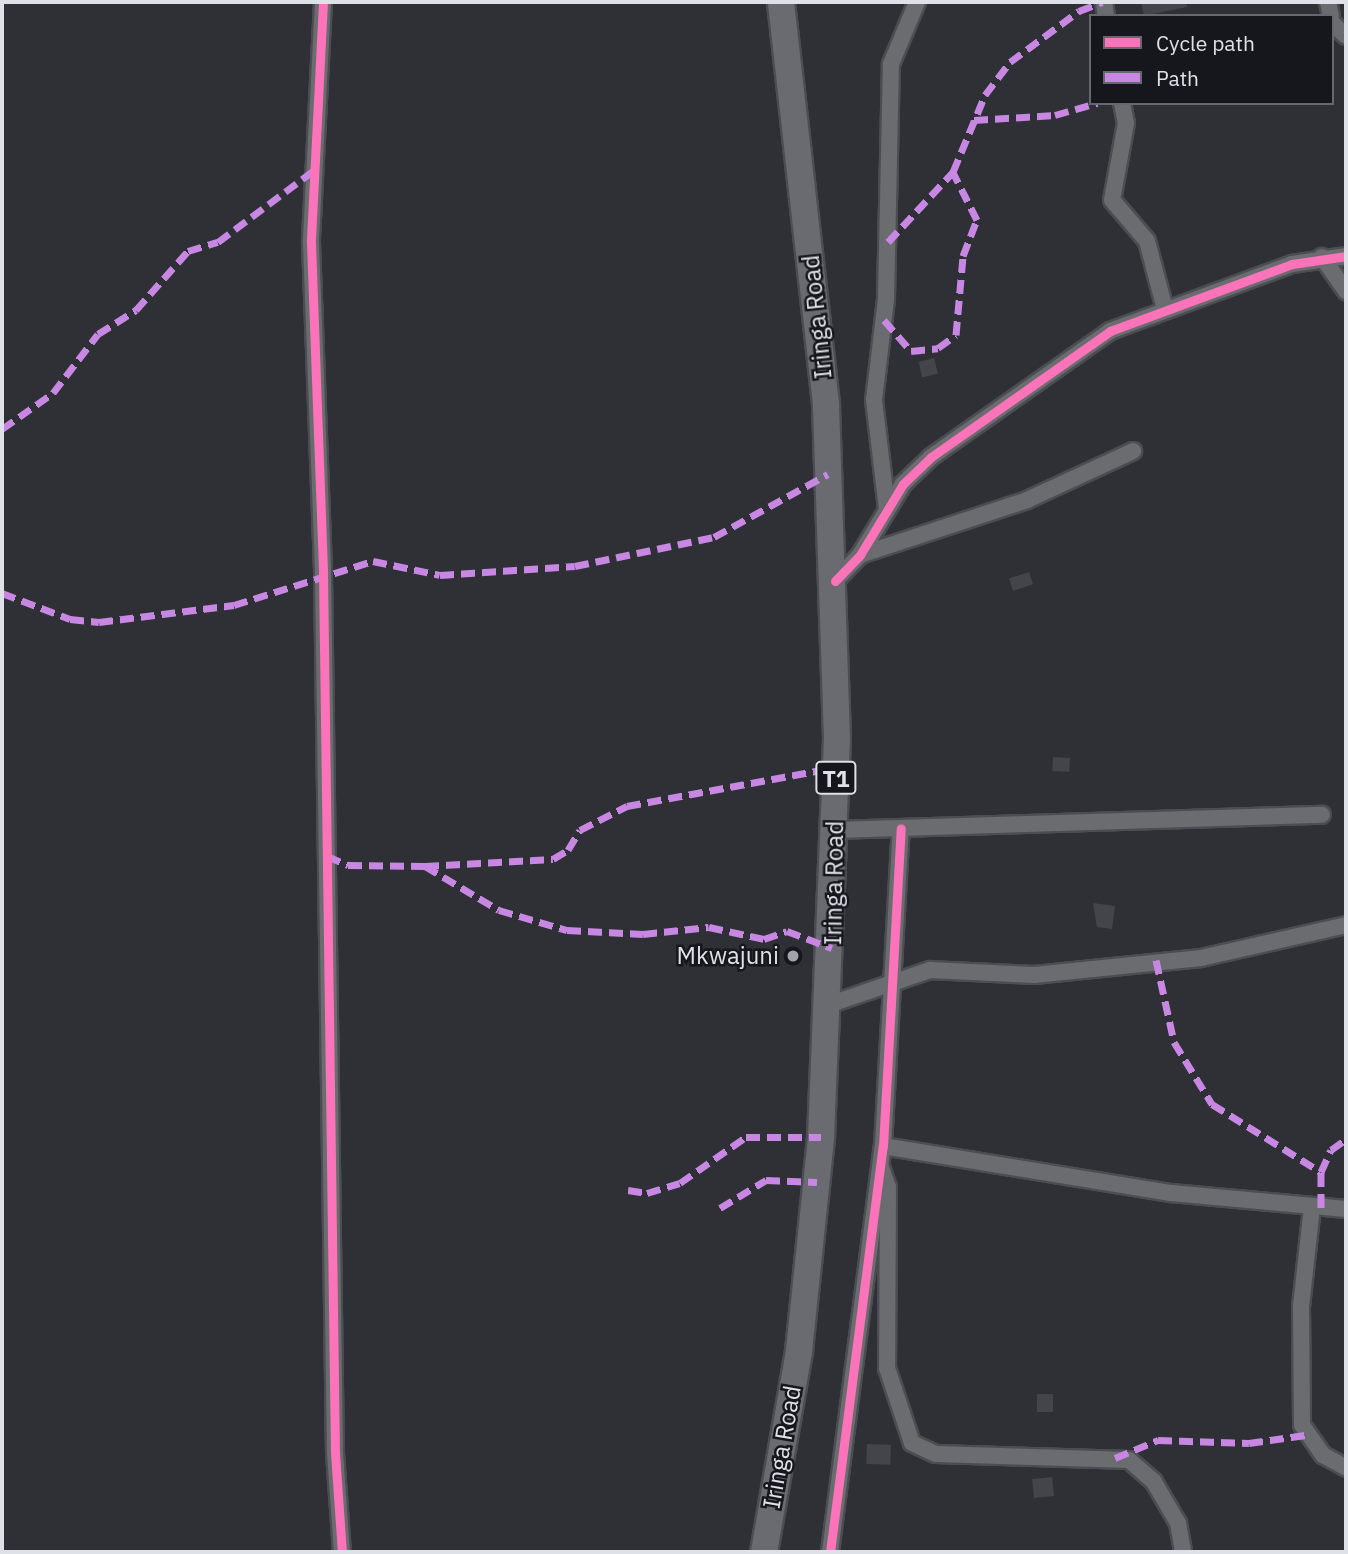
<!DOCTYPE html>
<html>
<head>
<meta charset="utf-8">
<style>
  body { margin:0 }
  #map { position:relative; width:1348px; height:1554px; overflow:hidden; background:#2e3036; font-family:"IBM Plex Sans",sans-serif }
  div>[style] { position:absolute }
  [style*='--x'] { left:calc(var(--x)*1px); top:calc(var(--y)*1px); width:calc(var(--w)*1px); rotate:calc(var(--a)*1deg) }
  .building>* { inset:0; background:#43454a; transform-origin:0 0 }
  .roads { filter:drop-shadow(2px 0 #4b4d52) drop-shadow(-2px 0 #4b4d52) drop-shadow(0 2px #4b4d52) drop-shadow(0 -2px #4b4d52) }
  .minor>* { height:16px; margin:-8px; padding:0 8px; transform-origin:8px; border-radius:8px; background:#6b6c6f }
  .trunk>* { height:26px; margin:-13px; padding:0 13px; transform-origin:13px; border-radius:13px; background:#6a6b70 }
  .quiet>* { height:7px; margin-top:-3.5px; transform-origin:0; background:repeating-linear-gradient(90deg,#c787e3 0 14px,transparent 0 21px) }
  .cycleway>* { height:9px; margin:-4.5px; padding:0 4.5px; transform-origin:4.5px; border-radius:4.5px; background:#fb73b8 }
  .dots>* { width:19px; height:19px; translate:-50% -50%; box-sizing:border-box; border:4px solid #15171c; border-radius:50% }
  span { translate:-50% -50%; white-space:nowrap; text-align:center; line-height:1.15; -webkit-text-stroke:5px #15171c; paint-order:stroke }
  .shield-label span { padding:2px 5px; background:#15171c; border:2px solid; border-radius:5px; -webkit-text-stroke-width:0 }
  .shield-label { font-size:23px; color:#dee1e8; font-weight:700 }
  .street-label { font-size:24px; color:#dee1e8 }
  .poi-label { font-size:24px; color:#dee1e8 }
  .right { translate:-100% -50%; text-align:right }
  .frame { position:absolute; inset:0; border:4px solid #dee1e8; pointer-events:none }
  .legend { position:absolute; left:1089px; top:14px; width:245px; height:91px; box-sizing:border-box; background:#15171c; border:2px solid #65686e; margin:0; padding:9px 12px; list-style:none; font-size:21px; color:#dee1e8 }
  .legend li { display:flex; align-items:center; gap:14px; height:35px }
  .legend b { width:35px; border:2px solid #65686e }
</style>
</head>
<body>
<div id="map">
  <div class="building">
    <div style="clip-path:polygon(1141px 2px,1186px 2px,1187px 7px,1144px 16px)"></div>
    <div style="left:934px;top:358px;width:16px;height:16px;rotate:76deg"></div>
    <div style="left:1029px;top:572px;width:13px;height:21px;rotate:72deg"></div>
    <div style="left:1053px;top:757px;width:17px;height:14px;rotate:3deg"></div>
    <div style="clip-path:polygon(1093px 903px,1115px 906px,1112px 929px,1097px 927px)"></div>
    <div style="left:1037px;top:1394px;width:16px;height:18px"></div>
    <div style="left:867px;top:1444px;width:24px;height:20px;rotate:2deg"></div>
    <div style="left:1052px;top:1477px;width:19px;height:20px;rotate:84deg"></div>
  </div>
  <div class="roads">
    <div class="minor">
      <div style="--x:323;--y:2;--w:241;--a:92.9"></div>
      <div style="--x:311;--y:243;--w:331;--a:87.9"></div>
      <div style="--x:323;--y:574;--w:879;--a:89.22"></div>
      <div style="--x:335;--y:1453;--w:99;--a:86"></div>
      <div style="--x:1104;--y:2;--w:14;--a:82"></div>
      <div style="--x:1328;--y:2;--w:14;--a:78"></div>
      <div style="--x:1332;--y:23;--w:19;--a:43"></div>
      <div style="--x:1122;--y:103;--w:20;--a:79"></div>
      <div style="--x:1126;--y:123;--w:78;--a:100.3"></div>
      <div style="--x:1112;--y:200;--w:54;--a:49.5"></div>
      <div style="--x:1147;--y:241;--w:70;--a:75.2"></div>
      <div style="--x:1322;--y:257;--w:42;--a:54.8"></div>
      <div style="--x:887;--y:509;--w:110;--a:-96.8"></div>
      <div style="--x:874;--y:400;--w:102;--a:-83.2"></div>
      <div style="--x:886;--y:299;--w:235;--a:-88.8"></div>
      <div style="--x:891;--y:64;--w:67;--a:-67.2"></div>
      <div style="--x:860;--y:555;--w:176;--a:-18.2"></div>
      <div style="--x:1027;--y:500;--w:117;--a:-24.8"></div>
      <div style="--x:835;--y:581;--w:36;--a:-46"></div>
      <div style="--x:860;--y:555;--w:83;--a:-58.8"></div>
      <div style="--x:903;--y:484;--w:39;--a:-44"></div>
      <div style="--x:931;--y:457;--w:219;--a:-35.1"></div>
      <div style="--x:1110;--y:331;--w:194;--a:-20.2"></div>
      <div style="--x:1292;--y:264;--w:55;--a:-8.4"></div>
      <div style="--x:835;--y:830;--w:487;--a:-1.8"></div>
      <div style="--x:831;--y:1004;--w:105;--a:-19"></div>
      <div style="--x:930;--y:970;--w:104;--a:2.8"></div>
      <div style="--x:1034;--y:975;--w:168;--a:-5.8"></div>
      <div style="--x:1201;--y:958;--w:149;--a:-12.8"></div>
      <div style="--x:883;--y:1146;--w:292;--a:9.3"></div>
      <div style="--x:1171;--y:1193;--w:176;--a:5.2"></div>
      <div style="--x:881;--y:1167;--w:21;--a:71"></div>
      <div style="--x:888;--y:1187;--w:181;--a:90.3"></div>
      <div style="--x:887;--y:1368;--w:79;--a:71.6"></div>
      <div style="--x:912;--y:1443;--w:26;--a:25"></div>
      <div style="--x:936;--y:1454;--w:193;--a:1.8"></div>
      <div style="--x:1129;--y:1460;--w:33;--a:41"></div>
      <div style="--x:1154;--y:1482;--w:48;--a:59.7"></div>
      <div style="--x:1178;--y:1523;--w:29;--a:80"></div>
      <div style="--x:1312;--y:1207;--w:101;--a:96.3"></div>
      <div style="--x:1301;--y:1307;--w:118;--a:89.5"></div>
      <div style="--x:1302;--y:1425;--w:37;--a:55"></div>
      <div style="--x:1323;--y:1455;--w:26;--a:29"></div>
      <div style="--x:830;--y:1552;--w:409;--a:-82.6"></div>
      <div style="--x:883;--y:1146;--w:318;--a:-86.8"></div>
    </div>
    <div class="trunk">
      <div style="--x:764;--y:1552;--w:204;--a:-80.1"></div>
      <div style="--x:799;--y:1351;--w:215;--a:-84.1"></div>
      <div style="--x:821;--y:1137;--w:399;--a:-87.7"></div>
      <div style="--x:837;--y:738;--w:334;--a:-91.9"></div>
      <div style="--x:826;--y:404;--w:405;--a:-96.4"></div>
    </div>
  </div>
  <div class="quiet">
    <div style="--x:974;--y:120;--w:81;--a:-3.5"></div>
    <div style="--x:1055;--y:115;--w:44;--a:-15.9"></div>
    <div style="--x:888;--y:242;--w:96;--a:-47.1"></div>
    <div style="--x:953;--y:172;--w:83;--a:-67.4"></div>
    <div style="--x:985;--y:95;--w:41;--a:-52.9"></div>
    <div style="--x:1010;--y:62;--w:86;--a:-36.5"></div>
    <div style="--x:1079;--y:11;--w:25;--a:-21"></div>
    <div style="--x:884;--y:320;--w:41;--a:48.9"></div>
    <div style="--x:911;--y:351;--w:27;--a:-6"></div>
    <div style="--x:938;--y:348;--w:22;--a:-36"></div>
    <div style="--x:956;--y:335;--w:79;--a:-84.9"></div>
    <div style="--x:963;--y:256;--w:39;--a:-69"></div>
    <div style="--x:977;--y:220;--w:54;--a:-116.6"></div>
    <div style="--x:2;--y:429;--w:62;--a:-35.2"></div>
    <div style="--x:53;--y:393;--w:74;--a:-52.7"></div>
    <div style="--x:98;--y:334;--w:45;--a:-32.3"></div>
    <div style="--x:136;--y:310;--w:79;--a:-48.6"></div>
    <div style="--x:188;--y:251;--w:31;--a:-17"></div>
    <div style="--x:218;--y:242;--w:119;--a:-36.8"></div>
    <div style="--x:2;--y:593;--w:73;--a:20.9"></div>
    <div style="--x:70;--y:619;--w:29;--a:6"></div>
    <div style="--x:99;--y:622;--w:136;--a:-7.2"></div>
    <div style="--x:234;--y:605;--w:146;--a:-17.6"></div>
    <div style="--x:373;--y:561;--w:68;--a:11.8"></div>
    <div style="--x:440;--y:575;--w:135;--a:-3.8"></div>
    <div style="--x:575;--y:566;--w:142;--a:-11.8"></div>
    <div style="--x:714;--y:537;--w:130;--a:-28.9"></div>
    <div style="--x:327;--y:856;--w:23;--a:23"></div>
    <div style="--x:348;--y:865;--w:77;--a:0.7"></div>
    <div style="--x:425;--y:866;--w:86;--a:30.7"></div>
    <div style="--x:499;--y:910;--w:71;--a:16.4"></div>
    <div style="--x:567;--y:930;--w:76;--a:3"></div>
    <div style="--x:643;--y:934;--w:66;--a:-6.1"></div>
    <div style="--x:709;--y:927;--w:56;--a:12.3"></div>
    <div style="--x:764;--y:939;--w:24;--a:-19"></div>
    <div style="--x:787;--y:931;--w:48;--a:20.7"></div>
    <div style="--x:425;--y:866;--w:128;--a:-3.1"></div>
    <div style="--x:553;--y:859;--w:17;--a:-31"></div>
    <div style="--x:568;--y:850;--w:23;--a:-59"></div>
    <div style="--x:580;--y:830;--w:53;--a:-27.1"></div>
    <div style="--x:627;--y:806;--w:214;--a:-10.5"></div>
    <div style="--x:1156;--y:960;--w:84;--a:77.6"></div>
    <div style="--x:1174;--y:1042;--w:73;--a:58.5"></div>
    <div style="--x:1212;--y:1104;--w:128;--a:32"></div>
    <div style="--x:628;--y:1190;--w:19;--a:9"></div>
    <div style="--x:647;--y:1193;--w:34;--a:-17"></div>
    <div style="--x:680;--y:1183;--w:80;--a:-34.9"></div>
    <div style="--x:746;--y:1137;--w:75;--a:0"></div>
    <div style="--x:720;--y:1208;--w:54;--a:-31.3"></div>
    <div style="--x:766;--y:1180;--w:51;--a:2.2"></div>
    <div style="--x:1321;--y:1208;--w:36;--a:-90"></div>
    <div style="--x:1321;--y:1172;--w:24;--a:-66"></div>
    <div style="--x:1331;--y:1150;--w:19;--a:-36"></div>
    <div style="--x:1115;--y:1458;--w:47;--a:-22.7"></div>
    <div style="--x:1158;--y:1440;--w:91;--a:1.9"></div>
    <div style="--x:1249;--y:1443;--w:57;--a:-8.1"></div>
  </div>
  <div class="cycleway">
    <div style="--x:323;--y:2;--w:241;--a:92.9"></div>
    <div style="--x:311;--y:243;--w:331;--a:87.9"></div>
    <div style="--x:323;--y:574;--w:879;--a:89.22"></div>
    <div style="--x:335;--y:1453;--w:99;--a:86"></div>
    <div style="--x:835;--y:581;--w:36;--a:-46"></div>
    <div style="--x:860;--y:555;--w:83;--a:-58.8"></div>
    <div style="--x:903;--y:484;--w:39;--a:-44"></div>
    <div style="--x:931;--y:457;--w:219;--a:-35.1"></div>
    <div style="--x:1110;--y:331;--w:194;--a:-20.2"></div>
    <div style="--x:1292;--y:264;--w:55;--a:-8.4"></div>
    <div style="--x:830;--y:1552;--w:409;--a:-82.6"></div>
    <div style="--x:883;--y:1146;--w:318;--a:-86.8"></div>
  </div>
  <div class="dots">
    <div style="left:793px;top:956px;background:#a0a3aa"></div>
  </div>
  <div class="shield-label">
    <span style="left:836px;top:778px">T1</span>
  </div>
  <div class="street-label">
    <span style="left:817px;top:317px;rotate:-96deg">Iringa Road</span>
    <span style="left:834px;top:883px;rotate:-89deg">Iringa Road</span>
    <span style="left:782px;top:1447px;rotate:-80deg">Iringa Road</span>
  </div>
  <div class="poi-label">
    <span class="right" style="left:779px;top:956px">Mkwajuni</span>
  </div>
  <div class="frame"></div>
  <ul class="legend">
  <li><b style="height:9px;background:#fb73b8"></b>Cycle path</li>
  <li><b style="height:9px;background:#c787e3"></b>Path</li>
  </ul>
</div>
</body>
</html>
